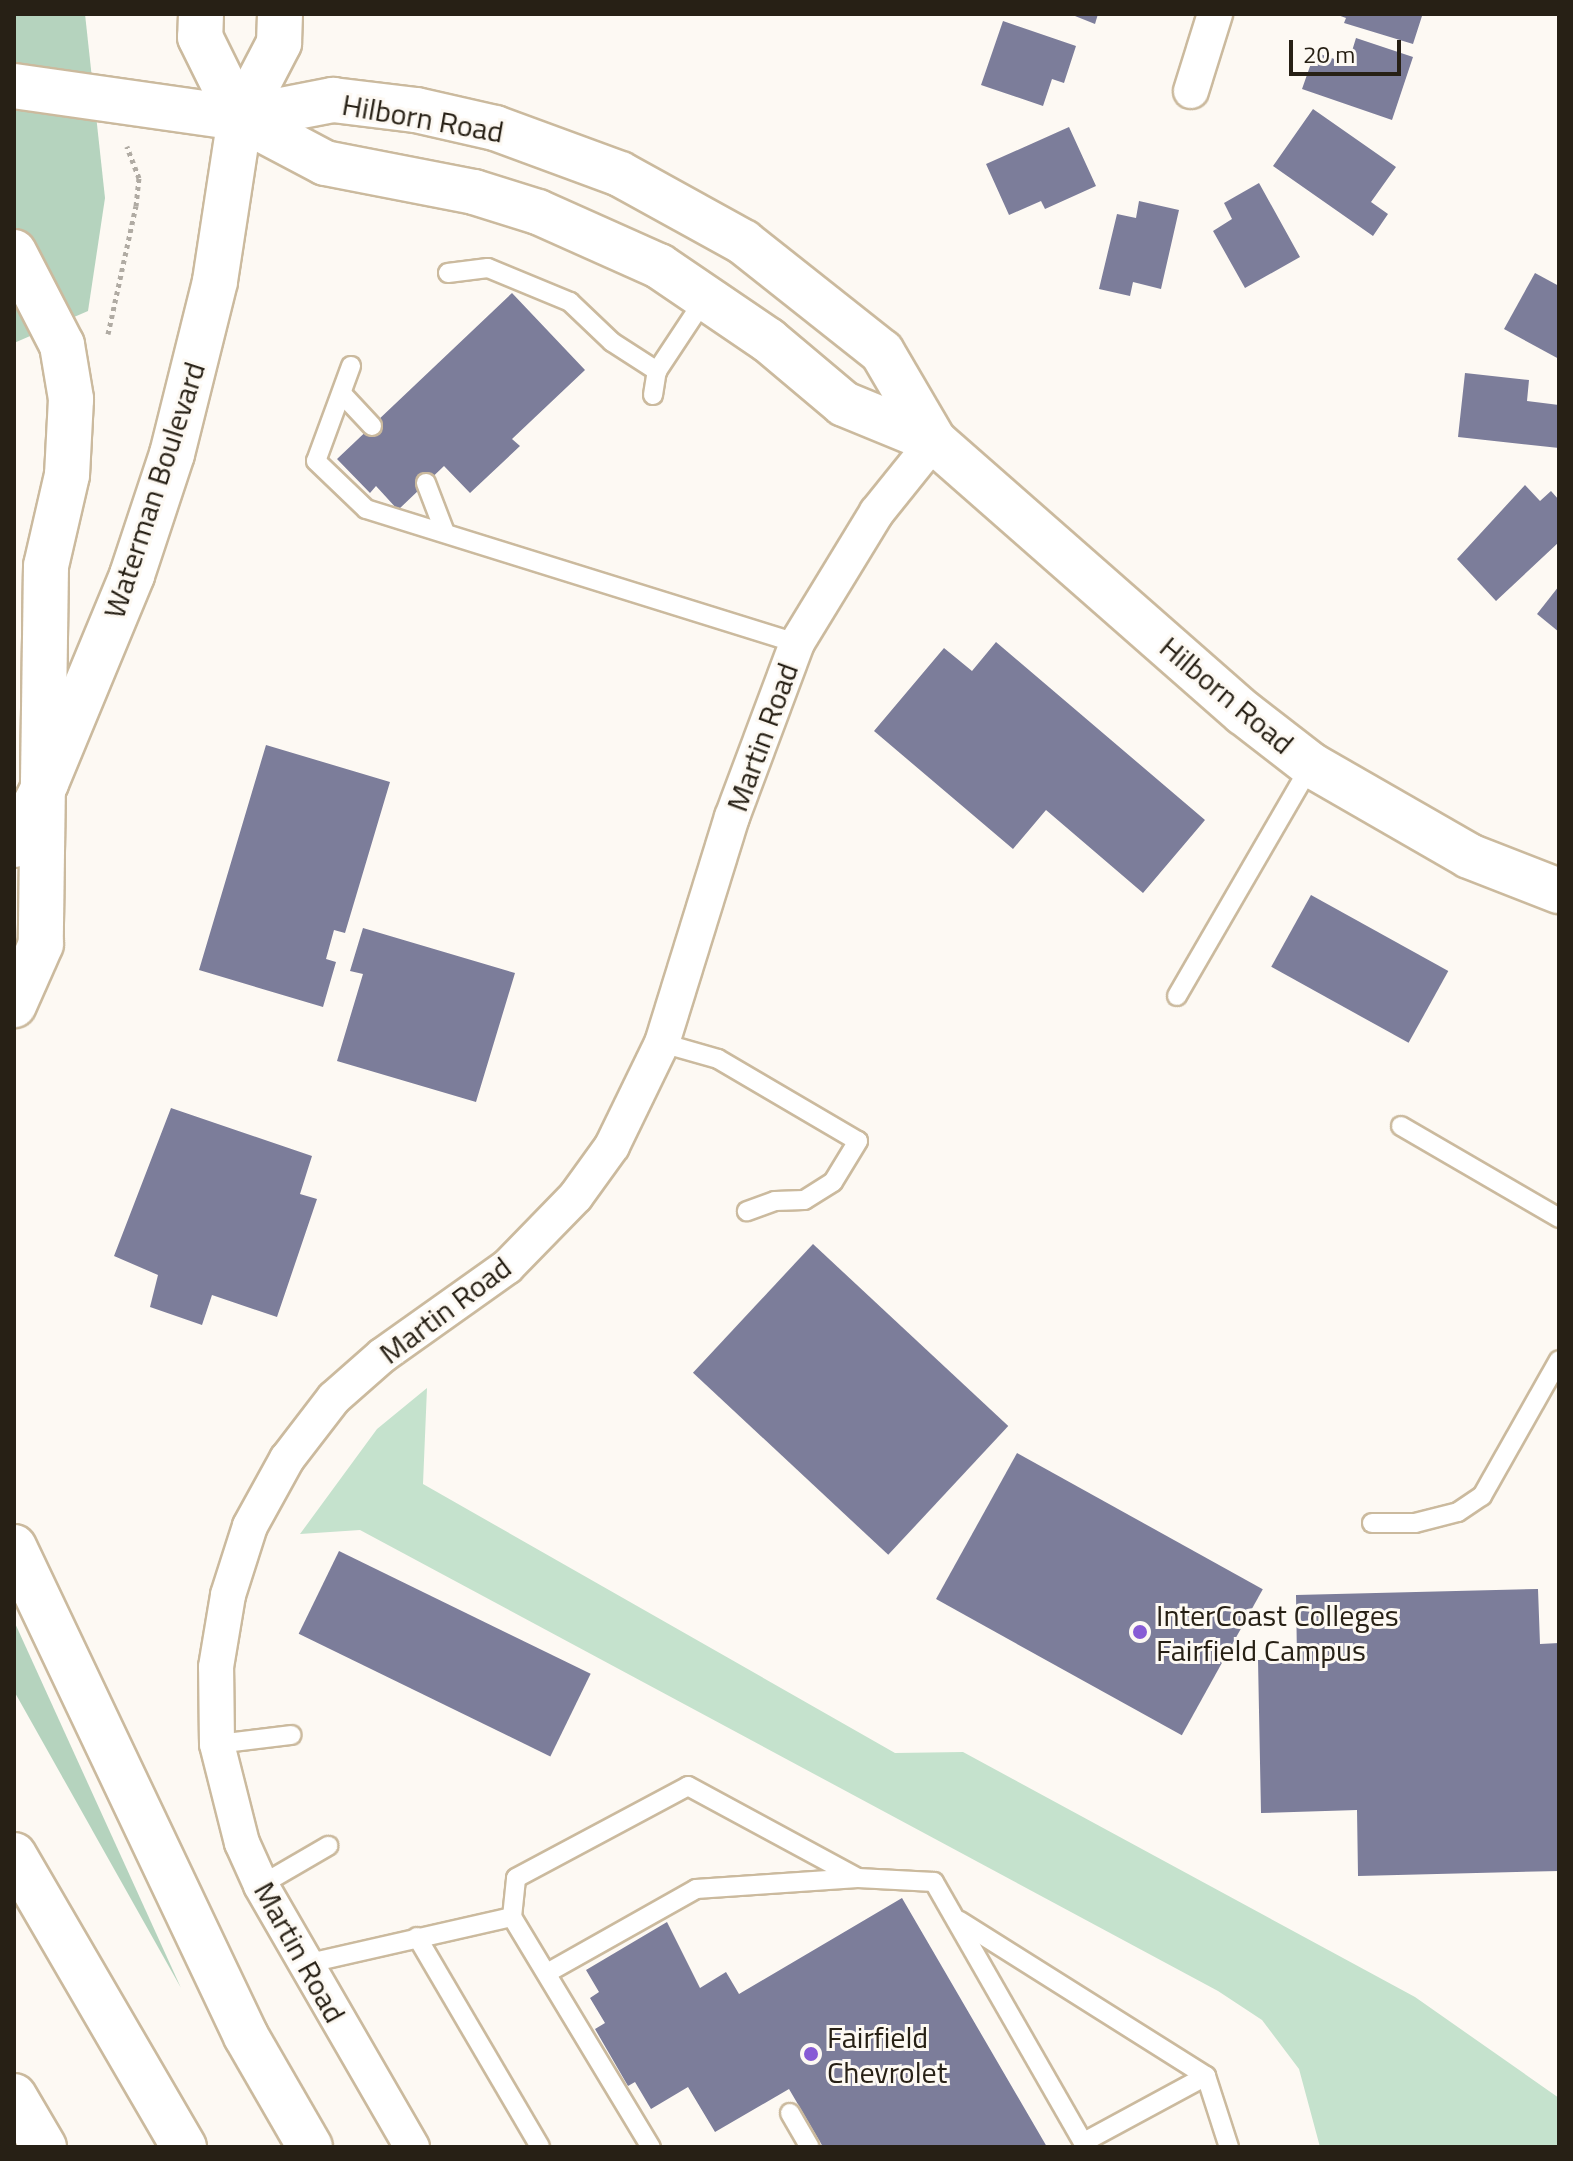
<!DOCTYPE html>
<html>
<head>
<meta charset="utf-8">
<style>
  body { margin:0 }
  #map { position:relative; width:1573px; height:2161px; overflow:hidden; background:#fdf9f3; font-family:"Titillium Web",sans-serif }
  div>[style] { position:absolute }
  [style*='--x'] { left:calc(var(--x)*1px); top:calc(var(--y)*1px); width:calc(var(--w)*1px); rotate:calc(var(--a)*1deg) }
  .green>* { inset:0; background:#c5e2cd }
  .forest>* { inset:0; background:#b5d3be }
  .building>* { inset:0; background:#7c7d9a; transform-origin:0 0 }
  .path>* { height:5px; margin-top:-2.5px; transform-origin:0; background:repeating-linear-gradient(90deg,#b0aba3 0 4px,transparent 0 8px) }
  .roads { filter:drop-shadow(2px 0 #cbba9e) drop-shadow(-2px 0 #cbba9e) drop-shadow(0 2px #cbba9e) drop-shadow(0 -2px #cbba9e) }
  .lane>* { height:18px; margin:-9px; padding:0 9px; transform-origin:9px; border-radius:9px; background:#fff }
  .street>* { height:34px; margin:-17px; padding:0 17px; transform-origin:17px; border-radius:17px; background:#fff }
  .secondary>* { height:44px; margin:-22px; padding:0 22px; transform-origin:22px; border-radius:22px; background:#fff }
  .primary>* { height:44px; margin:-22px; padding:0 22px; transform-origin:22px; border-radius:22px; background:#fff }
  .highway>* { height:44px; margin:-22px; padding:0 22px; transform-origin:22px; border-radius:22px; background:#fff }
  .dots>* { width:22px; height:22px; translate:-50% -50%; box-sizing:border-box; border:4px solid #fdf9f3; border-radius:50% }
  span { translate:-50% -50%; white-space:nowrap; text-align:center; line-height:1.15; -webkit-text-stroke:6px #fdf9f3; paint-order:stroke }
  .street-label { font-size:30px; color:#272015 }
  .poi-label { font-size:30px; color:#272015 }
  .left { translate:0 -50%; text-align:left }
  .frame { position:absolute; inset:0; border:16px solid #272015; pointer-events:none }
  .scale { position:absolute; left:1289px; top:40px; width:112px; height:36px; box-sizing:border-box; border:4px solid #272015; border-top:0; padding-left:10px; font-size:24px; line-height:28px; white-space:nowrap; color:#272015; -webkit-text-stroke:6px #fdf9f3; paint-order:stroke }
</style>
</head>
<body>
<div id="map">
  <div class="green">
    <div style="clip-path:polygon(427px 1388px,423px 1484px,895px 1753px,963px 1752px,1415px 1997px,1559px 2098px,1559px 2147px,1320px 2147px,1299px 2069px,1262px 2020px,1218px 1991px,360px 1530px,300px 1534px,377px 1429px)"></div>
  </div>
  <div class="forest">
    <div style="clip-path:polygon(14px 14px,85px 14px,105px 198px,88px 311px,14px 343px)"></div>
    <div style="clip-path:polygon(14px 1621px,181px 1988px,14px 1691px)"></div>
  </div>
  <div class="building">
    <div style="clip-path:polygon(1070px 14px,1098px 14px,1095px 24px)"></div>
    <div style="clip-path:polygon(1335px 14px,1417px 14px,1422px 16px,1413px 44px,1344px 23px,1346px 18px)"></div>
    <div style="clip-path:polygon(1003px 21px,1076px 46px,1064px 83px,1052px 79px,1043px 106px,981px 85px)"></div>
    <div style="clip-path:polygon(1356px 38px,1413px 57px,1392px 120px,1302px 89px,1315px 52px,1348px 64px)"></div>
    <div style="clip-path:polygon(1313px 109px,1396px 167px,1371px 202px,1388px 214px,1373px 236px,1273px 166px)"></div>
    <div style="clip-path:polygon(1069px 127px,1096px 186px,1045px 209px,1041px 201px,1009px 215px,986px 164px)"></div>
    <div style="clip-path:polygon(1259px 183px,1300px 257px,1245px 288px,1213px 231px,1232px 219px,1224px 203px)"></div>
    <div style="clip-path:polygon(1139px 201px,1179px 210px,1161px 289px,1133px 282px,1130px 296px,1099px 289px,1117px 214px,1136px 218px)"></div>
    <div style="clip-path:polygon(1535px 273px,1559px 286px,1559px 359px,1504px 329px)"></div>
    <div style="clip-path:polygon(512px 293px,585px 370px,512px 439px,520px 446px,470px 493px,444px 466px,398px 510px,376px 486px,370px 493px,337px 459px)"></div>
    <div style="clip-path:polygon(1465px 373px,1529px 380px,1527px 401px,1559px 405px,1559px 448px,1458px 437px)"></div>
    <div style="clip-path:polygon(1525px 485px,1540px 501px,1551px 491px,1559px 500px,1559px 542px,1496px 601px,1457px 559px)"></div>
    <div style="clip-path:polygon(1559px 586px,1559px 632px,1537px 614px)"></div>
    <div style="clip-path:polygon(996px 642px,1205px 820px,1143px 893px,1046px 810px,1013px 849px,874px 731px,944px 648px,972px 671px)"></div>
    <div style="clip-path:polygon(266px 745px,390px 782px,345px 933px,334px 930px,326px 959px,336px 962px,323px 1007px,199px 970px)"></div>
    <div style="left:1311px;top:895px;width:157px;height:82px;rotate:29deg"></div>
    <div style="clip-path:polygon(363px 928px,515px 973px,476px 1102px,337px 1061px,363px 974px,350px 971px)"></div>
    <div style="clip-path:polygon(171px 1108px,312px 1156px,300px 1194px,317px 1199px,277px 1317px,212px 1295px,202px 1325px,150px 1307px,158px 1275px,114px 1256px)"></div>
    <div style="left:813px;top:1244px;width:267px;height:176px;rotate:43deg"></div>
    <div style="left:1017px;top:1453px;width:281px;height:167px;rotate:29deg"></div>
    <div style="left:339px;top:1551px;width:280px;height:92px;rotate:26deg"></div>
    <div style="clip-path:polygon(1538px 1589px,1540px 1644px,1559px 1643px,1559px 1871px,1358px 1876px,1357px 1810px,1261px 1813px,1258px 1660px,1297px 1659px,1296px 1595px)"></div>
    <div style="clip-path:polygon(902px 1898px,1047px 2147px,823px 2147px,789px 2089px,715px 2132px,688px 2087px,651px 2109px,635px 2082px,628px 2086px,595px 2029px,605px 2023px,590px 1998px,599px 1992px,586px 1970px,667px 1922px,700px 1988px,726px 1972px,739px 1994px)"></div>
  </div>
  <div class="path">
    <div style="--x:108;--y:334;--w:131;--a:-77.7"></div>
    <div style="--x:136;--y:206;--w:28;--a:-84"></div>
    <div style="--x:139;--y:178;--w:34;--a:-111"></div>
  </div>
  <div class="roads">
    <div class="lane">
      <div style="--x:448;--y:273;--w:40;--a:-7.1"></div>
      <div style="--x:488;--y:268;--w:89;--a:22.5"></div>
      <div style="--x:570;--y:302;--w:58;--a:43.6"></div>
      <div style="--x:612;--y:342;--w:54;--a:32.8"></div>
      <div style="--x:351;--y:366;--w:101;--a:110.2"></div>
      <div style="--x:316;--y:461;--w:69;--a:43.8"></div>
      <div style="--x:366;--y:509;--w:451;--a:17.3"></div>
      <div style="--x:653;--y:395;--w:24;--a:-81"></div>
      <div style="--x:657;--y:371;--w:89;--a:-56.5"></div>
      <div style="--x:344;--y:396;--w:41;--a:47"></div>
      <div style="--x:426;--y:483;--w:50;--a:69"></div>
      <div style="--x:1177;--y:996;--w:267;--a:-59.9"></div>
      <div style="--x:662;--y:1043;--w:58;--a:15.9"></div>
      <div style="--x:718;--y:1059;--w:162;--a:30.4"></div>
      <div style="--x:858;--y:1141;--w:48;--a:121.4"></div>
      <div style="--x:833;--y:1182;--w:34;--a:148"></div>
      <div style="--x:804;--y:1200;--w:29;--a:178"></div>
      <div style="--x:775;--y:1201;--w:30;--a:160"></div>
      <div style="--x:1401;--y:1126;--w:183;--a:30.2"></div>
      <div style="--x:1372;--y:1523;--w:43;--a:0"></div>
      <div style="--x:1415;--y:1523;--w:44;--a:-14.3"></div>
      <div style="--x:1458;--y:1512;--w:29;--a:-34"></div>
      <div style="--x:1482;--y:1496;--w:156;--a:-60.5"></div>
      <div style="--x:217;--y:1744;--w:75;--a:-6.9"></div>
      <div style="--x:261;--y:1885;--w:78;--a:-30.2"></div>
      <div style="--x:512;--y:1917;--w:39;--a:-84"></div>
      <div style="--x:516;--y:1878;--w:195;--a:-28.1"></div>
      <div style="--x:688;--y:1786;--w:193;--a:28.4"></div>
      <div style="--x:960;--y:1921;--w:291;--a:32.2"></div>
      <div style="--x:1206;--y:2076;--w:139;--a:151.6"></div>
      <div style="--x:417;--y:1937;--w:243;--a:59.6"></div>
      <div style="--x:305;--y:1964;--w:212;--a:-12.8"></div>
      <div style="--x:512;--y:1917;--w:269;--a:58.9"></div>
      <div style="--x:547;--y:1973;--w:171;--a:-29.4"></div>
      <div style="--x:696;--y:1889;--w:162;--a:-3.9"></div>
      <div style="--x:858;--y:1878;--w:76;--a:3"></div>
      <div style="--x:934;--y:1882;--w:305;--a:60.2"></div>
      <div style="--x:1206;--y:2076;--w:75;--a:72.1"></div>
      <div style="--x:790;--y:2113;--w:39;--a:60"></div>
    </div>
    <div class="street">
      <div style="--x:1191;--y:91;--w:81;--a:-72.7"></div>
      <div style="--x:412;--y:2147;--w:302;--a:-120"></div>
      <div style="--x:261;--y:1885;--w:46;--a:-114.3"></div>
      <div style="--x:242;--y:1843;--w:102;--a:-104.2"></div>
      <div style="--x:217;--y:1744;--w:77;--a:-90.7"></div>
      <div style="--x:216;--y:1667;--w:73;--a:-80.5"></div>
      <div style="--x:228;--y:1595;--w:72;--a:-72.3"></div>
      <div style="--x:250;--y:1526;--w:77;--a:-61.1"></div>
      <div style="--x:287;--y:1459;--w:77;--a:-52.4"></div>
      <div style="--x:334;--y:1398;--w:65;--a:-41.3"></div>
      <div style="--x:383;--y:1355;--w:152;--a:-35.4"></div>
      <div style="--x:507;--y:1267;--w:99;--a:-45.8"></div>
      <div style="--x:576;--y:1196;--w:62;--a:-54.2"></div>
      <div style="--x:612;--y:1146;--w:114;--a:-64.1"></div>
      <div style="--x:662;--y:1043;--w:237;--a:-72.8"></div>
      <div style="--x:732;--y:817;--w:186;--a:-69.5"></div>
      <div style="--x:797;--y:643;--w:153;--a:-58.6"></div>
      <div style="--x:877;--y:512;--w:91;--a:-51.2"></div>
    </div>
    <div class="secondary">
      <div style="--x:201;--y:14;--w:23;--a:92"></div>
      <div style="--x:200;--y:37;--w:90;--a:63.7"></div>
      <div style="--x:240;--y:118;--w:96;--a:27.9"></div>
      <div style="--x:325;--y:163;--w:152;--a:11"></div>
      <div style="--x:474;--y:192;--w:67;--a:17.4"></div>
      <div style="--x:538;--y:212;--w:133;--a:24.1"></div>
      <div style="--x:659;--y:266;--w:132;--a:34.2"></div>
      <div style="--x:768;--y:340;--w:99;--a:40.1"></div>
      <div style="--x:844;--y:404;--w:97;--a:22.3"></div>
      <div style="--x:934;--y:441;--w:412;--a:41.3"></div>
      <div style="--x:1244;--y:713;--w:85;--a:37.8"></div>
      <div style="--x:1311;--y:765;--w:182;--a:29.9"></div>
      <div style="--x:1469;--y:856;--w:97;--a:21.3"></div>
      <div style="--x:240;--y:118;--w:95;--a:-11"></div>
      <div style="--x:333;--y:100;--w:84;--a:6.9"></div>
      <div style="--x:416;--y:110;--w:81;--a:12.8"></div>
      <div style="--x:495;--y:128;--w:133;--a:20.2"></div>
      <div style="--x:620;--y:174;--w:141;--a:28.9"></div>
      <div style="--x:743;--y:242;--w:177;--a:38.4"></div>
      <div style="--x:882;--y:352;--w:103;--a:59.7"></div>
      <div style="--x:240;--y:118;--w:85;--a:-62.5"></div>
      <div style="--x:279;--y:43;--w:29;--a:-88"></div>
    </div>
    <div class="primary">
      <div style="--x:14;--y:845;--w:70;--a:-62.7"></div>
      <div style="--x:46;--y:783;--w:225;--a:-67.5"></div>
      <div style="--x:132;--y:575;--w:127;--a:-71.7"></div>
      <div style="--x:172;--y:454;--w:178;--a:-76"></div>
      <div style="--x:215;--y:281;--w:165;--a:-81.3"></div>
    </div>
    <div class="highway">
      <div style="--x:14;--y:86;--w:228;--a:8.1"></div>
      <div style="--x:14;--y:252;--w:105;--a:62.7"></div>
      <div style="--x:62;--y:345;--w:55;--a:80.5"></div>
      <div style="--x:71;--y:399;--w:76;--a:93"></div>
      <div style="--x:67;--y:475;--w:93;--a:103"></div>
      <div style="--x:46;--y:566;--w:378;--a:90.8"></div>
      <div style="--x:41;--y:944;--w:67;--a:113.9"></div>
      <div style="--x:14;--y:1547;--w:541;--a:64.62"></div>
      <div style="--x:246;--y:2036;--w:128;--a:60"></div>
      <div style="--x:14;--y:1855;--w:338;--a:59.8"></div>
      <div style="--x:14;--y:2096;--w:59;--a:59.5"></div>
    </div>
  </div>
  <div class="dots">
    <div style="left:1140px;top:1632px;background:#875bd5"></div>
    <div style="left:811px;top:2054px;background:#875bd5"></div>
  </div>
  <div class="street-label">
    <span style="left:423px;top:118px;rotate:10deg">Hilborn Road</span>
    <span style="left:154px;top:490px;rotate:-72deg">Waterman Boulevard</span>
    <span style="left:1227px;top:695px;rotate:40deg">Hilborn Road</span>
    <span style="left:762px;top:737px;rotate:-70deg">Martin Road</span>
    <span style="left:445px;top:1310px;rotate:-37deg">Martin Road</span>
    <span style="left:300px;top:1952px;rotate:61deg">Martin Road</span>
  </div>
  <div class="poi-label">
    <span class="left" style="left:1156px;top:1632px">InterCoast Colleges<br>Fairfield Campus</span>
    <span class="left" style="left:827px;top:2054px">Fairfield<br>Chevrolet</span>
  </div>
  <div class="frame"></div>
  <div class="scale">20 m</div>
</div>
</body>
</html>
